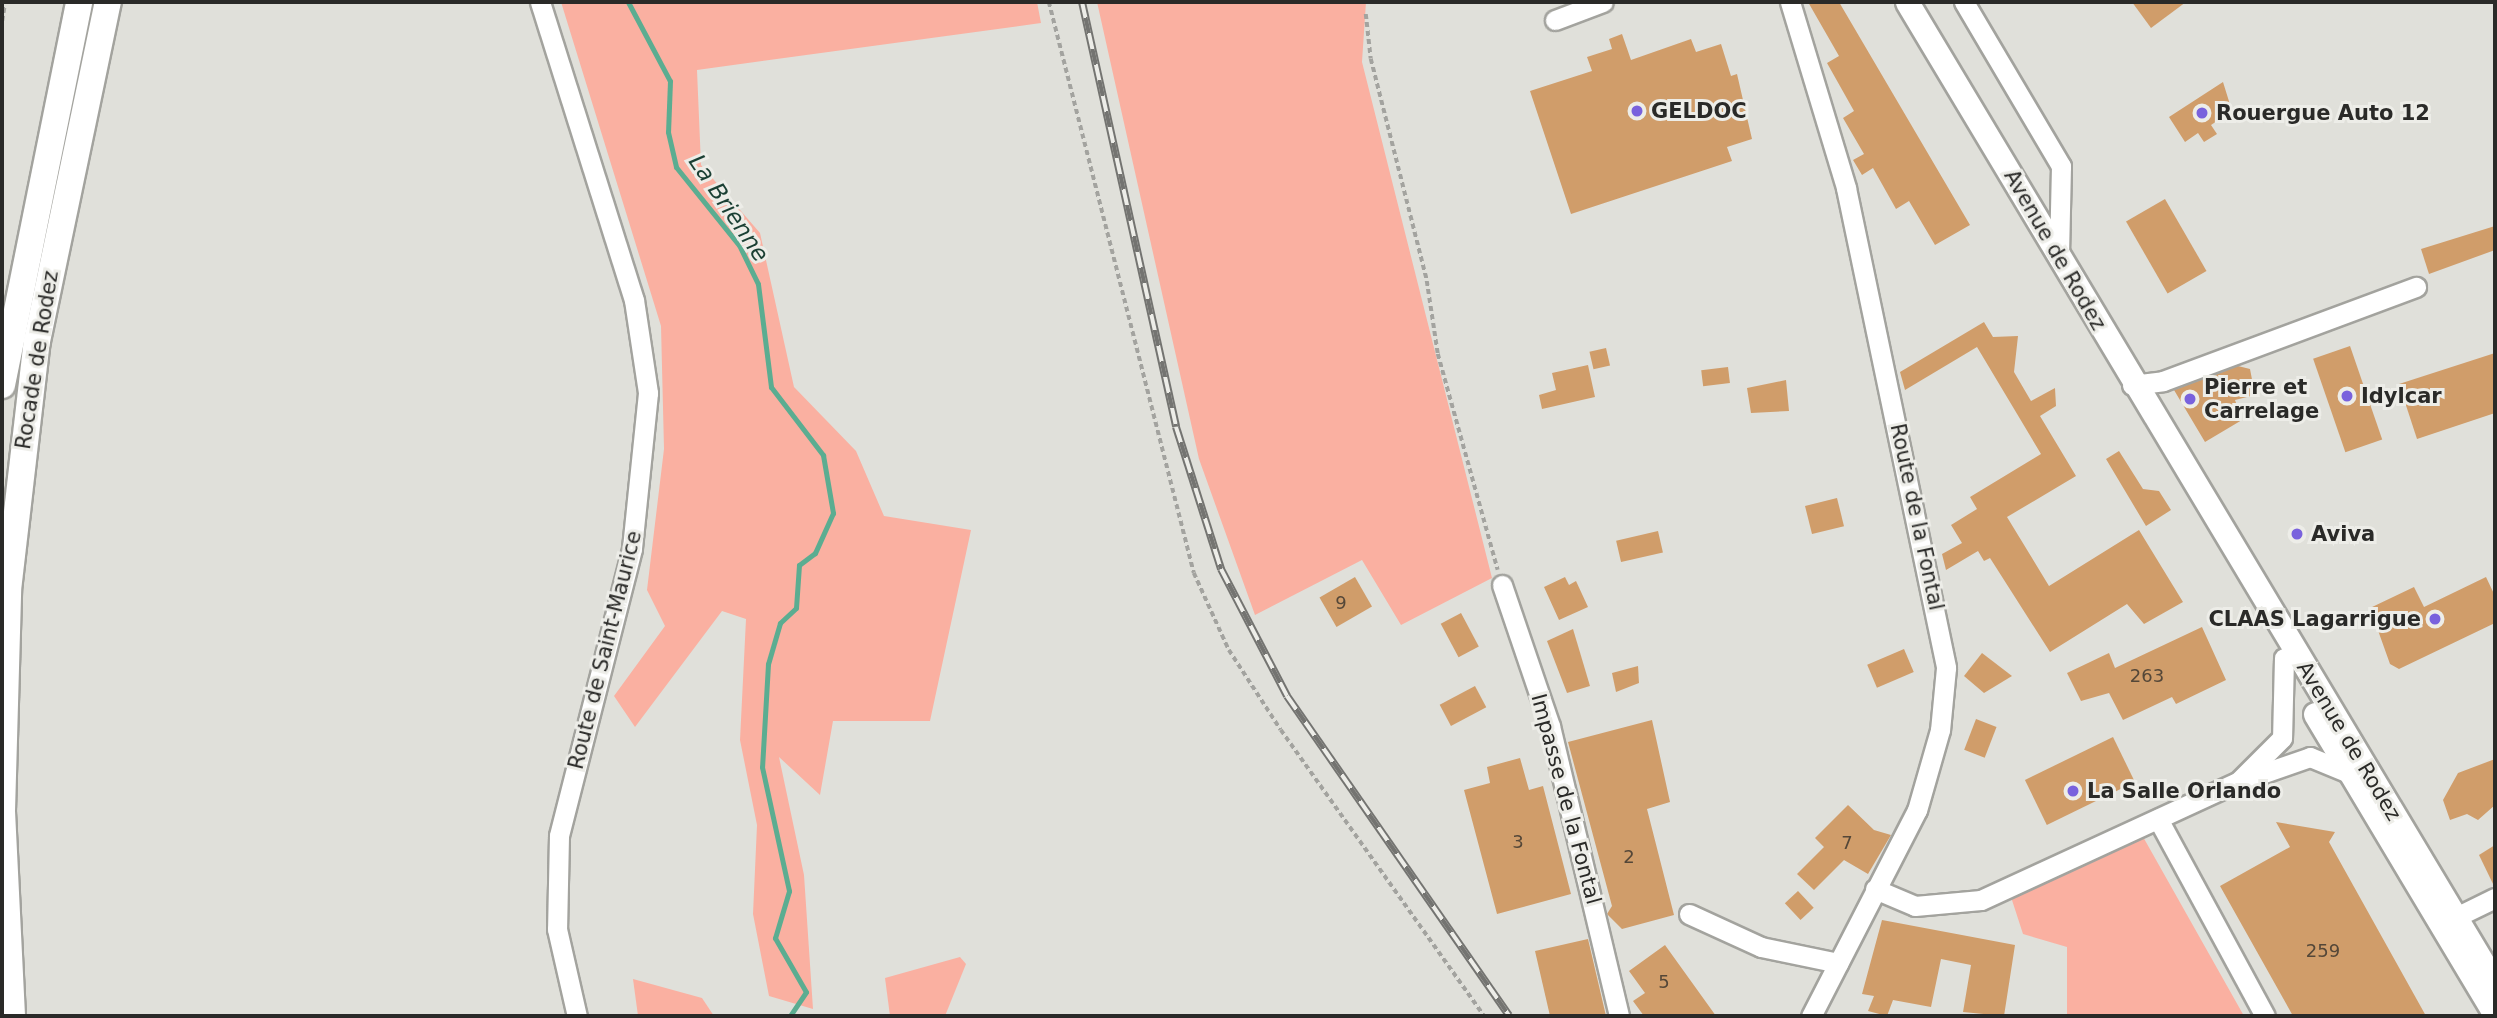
<!DOCTYPE html>
<html>
<head>
<meta charset="utf-8">
<style>
  body { margin:0 }
  #map { position:relative; width:2497px; height:1018px; overflow:hidden; background:#e0e0da; font-family:"DejaVu Sans",sans-serif }
  div>[style] { position:absolute }
  [style*='--x'] { left:calc(var(--x)*1px); top:calc(var(--y)*1px); width:calc(var(--w)*1px); rotate:calc(var(--a)*1deg) }
  .green>* { inset:0; background:#fab0a1 }
  .stream>* { height:5px; margin:-2.5px; padding:0 2.5px; transform-origin:2.5px; border-radius:2.5px; background:#5bad91 }
  .building>* { inset:0; background:#d09d6a; transform-origin:0 0 }
  .path>* { height:3.5px; margin-top:-1.75px; transform-origin:0; background:repeating-linear-gradient(90deg,#a3a39f 0 5px,transparent 0 8.5px) }
  .roads { filter:drop-shadow(2px 0 #a3a39e) drop-shadow(-2px 0 #a3a39e) drop-shadow(0 2px #a3a39e) drop-shadow(0 -2px #a3a39e) }
  .minor>* { height:19px; margin:-9.5px; padding:0 9.5px; transform-origin:9.5px; border-radius:9.5px; background:#fff }
  .major>* { height:23px; margin:-11.5px; padding:0 11.5px; transform-origin:11.5px; border-radius:11.5px; background:#fff }
  .highway>* { height:26px; margin:-13px; padding:0 13px; transform-origin:13px; border-radius:13px; background:#fff }
  .rail>* { height:8px; margin-top:-4px; transform-origin:0; background:repeating-linear-gradient(90deg,#edede8 0 16px,#747471 0 32px); box-sizing:border-box; border-block:2px solid #747471 }
  .dots>* { width:19px; height:19px; translate:-50% -50%; box-sizing:border-box; border:4px solid #edede8; border-radius:50% }
  span { translate:-50% -50%; white-space:nowrap; text-align:center; line-height:1.15; -webkit-text-stroke:6px #edede8; paint-order:stroke }
  .number-label { font-size:18px; color:#544738 }
  .number-label span { -webkit-text-stroke-width:0 }
  .poi-label { font-size:21px; color:#2a2a28; font-weight:700 }
  .left { translate:0 -50%; text-align:left }
  .right { translate:-100% -50%; text-align:right }
  .street-label { font-size:21px; color:#2a2a28 }
  .water-label { font-size:23px; color:#1a3f33; font-style:italic }
  .frame { position:absolute; inset:0; border:4px solid #2a2a28; pointer-events:none }
</style>
</head>
<body>
<div id="map">
  <div class="green">
    <div style="clip-path:polygon(561px 2px,1037px 2px,1041px 23px,697px 70px,701px 165px,760px 233px,794px 387px,856px 451px,884px 516px,971px 530px,930px 721px,833px 721px,820px 795px,779px 757px,804px 875px,813px 1009px,769px 996px,753px 914px,757px 825px,740px 740px,746px 619px,722px 611px,635px 727px,614px 696px,665px 626px,647px 590px,664px 449px,661px 326px)"></div>
    <div style="clip-path:polygon(1097px 2px,1366px 2px,1362px 62px,1492px 578px,1401px 625px,1362px 560px,1255px 615px,1199px 459px)"></div>
    <div style="clip-path:polygon(2142px 835px,2244px 1016px,2067px 1016px,2067px 947px,2023px 934px,2011px 897px)"></div>
    <div style="clip-path:polygon(960px 957px,966px 964px,945px 1016px,890px 1016px,885px 978px)"></div>
    <div style="clip-path:polygon(633px 979px,702px 998px,714px 1016px,638px 1016px)"></div>
  </div>
  <div class="stream">
    <div style="--x:628;--y:2;--w:89;--a:62"></div>
    <div style="--x:670;--y:81;--w:51;--a:92.2"></div>
    <div style="--x:668;--y:132;--w:36;--a:77"></div>
    <div style="--x:676;--y:167;--w:100;--a:51.1"></div>
    <div style="--x:739;--y:245;--w:43;--a:64"></div>
    <div style="--x:758;--y:284;--w:104;--a:82.8"></div>
    <div style="--x:771;--y:387;--w:86;--a:52.6"></div>
    <div style="--x:823;--y:455;--w:59;--a:80.2"></div>
    <div style="--x:833;--y:513;--w:44;--a:114.2"></div>
    <div style="--x:815;--y:553;--w:20;--a:143"></div>
    <div style="--x:799;--y:565;--w:43;--a:94"></div>
    <div style="--x:796;--y:608;--w:22;--a:137"></div>
    <div style="--x:780;--y:623;--w:43;--a:106.3"></div>
    <div style="--x:768;--y:664;--w:103;--a:93.3"></div>
    <div style="--x:762;--y:767;--w:127;--a:77.7"></div>
    <div style="--x:789;--y:891;--w:49;--a:106.6"></div>
    <div style="--x:775;--y:938;--w:62;--a:60.1"></div>
    <div style="--x:806;--y:992;--w:29;--a:124"></div>
  </div>
  <div class="building">
    <div style="clip-path:polygon(1808px 2px,1839px 2px,1970px 225px,1935px 245px,1909px 201px,1896px 209px,1873px 168px,1862px 175px,1853px 160px,1864px 154px,1843px 118px,1854px 111px,1827px 63px,1839px 56px)"></div>
    <div style="clip-path:polygon(2132px 2px,2186px 2px,2151px 28px)"></div>
    <div style="clip-path:polygon(1622px 34px,1631px 60px,1691px 39px,1696px 52px,1721px 44px,1731px 76px,1737px 74px,1752px 139px,1727px 147px,1732px 161px,1571px 214px,1530px 91px,1592px 71px,1587px 57px,1612px 49px,1609px 39px)"></div>
    <div style="clip-path:polygon(2223px 82px,2232px 111px,2211px 125px,2217px 134px,2204px 142px,2198px 133px,2185px 142px,2169px 117px)"></div>
    <div style="left:2165px;top:199px;width:83px;height:45px;rotate:60deg"></div>
    <div style="clip-path:polygon(2495px 226px,2495px 250px,2429px 274px,2421px 249px)"></div>
    <div style="clip-path:polygon(1984px 322px,1993px 337px,2018px 336px,2014px 372px,2031px 401px,2055px 388px,2056px 406px,2040px 416px,2076px 476px,2007px 517px,2049px 586px,2139px 530px,2183px 602px,2144px 624px,2127px 604px,2050px 652px,1990px 558px,1984px 561px,1978px 551px,1946px 570px,1942px 554px,1962px 543px,1951px 525px,1977px 509px,1970px 497px,2041px 454px,1977px 347px,1905px 390px,1900px 372px)"></div>
    <div style="left:2350px;top:346px;width:99px;height:39px;rotate:71deg"></div>
    <div style="left:1606px;top:348px;width:18px;height:17px;rotate:77deg"></div>
    <div style="clip-path:polygon(2495px 353px,2495px 413px,2417px 439px,2399px 384px)"></div>
    <div style="clip-path:polygon(1588px 365px,1595px 397px,1542px 409px,1539px 395px,1556px 390px,1552px 373px)"></div>
    <div style="clip-path:polygon(2238px 366px,2250px 369px,2255px 395px,2235px 400px,2242px 420px,2205px 442px,2174px 390px)"></div>
    <div style="left:1728px;top:367px;width:16px;height:27px;rotate:83deg"></div>
    <div style="clip-path:polygon(1786px 380px,1789px 411px,1751px 413px,1747px 388px)"></div>
    <div style="clip-path:polygon(2119px 451px,2143px 489px,2159px 491px,2171px 510px,2146px 526px,2106px 459px)"></div>
    <div style="left:1837px;top:498px;width:29px;height:33px;rotate:76deg"></div>
    <div style="left:1658px;top:531px;width:22px;height:43px;rotate:77deg"></div>
    <div style="left:1355px;top:577px;width:34px;height:41px;rotate:60deg"></div>
    <div style="clip-path:polygon(1565px 577px,1569px 585px,1576px 581px,1588px 607px,1559px 620px,1544px 587px)"></div>
    <div style="clip-path:polygon(2486px 577px,2495px 596px,2495px 623px,2399px 669px,2390px 664px,2370px 608px,2414px 587px,2424px 607px)"></div>
    <div style="left:1461px;top:613px;width:38px;height:23px;rotate:62deg"></div>
    <div style="clip-path:polygon(2202px 627px,2226px 680px,2176px 704px,2172px 697px,2123px 720px,2109px 693px,2081px 701px,2067px 673px,2109px 653px,2115px 668px)"></div>
    <div style="clip-path:polygon(1573px 629px,1590px 686px,1567px 693px,1547px 641px)"></div>
    <div style="left:1904px;top:649px;width:25px;height:40px;rotate:67deg"></div>
    <div style="clip-path:polygon(1982px 653px,2012px 676px,1984px 693px,1964px 676px)"></div>
    <div style="clip-path:polygon(1638px 666px,1639px 683px,1616px 692px,1612px 673px)"></div>
    <div style="left:1475px;top:686px;width:24px;height:40px;rotate:62deg"></div>
    <div style="left:1976px;top:719px;width:22px;height:33px;rotate:21deg"></div>
    <div style="clip-path:polygon(1652px 720px,1670px 802px,1647px 809px,1674px 915px,1622px 929px,1607px 914px,1612px 906px,1568px 742px)"></div>
    <div style="left:2113px;top:737px;width:50px;height:98px;rotate:64deg"></div>
    <div style="clip-path:polygon(1520px 758px,1529px 790px,1543px 786px,1571px 894px,1497px 914px,1464px 790px,1490px 783px,1487px 767px)"></div>
    <div style="clip-path:polygon(2495px 759px,2495px 805px,2478px 820px,2467px 814px,2450px 820px,2443px 800px,2458px 773px)"></div>
    <div style="clip-path:polygon(1848px 805px,1874px 830px,1891px 835px,1868px 874px,1844px 860px,1814px 890px,1797px 874px,1824px 847px,1815px 838px)"></div>
    <div style="clip-path:polygon(2276px 822px,2335px 832px,2329px 842px,2426px 1016px,2293px 1016px,2220px 886px,2290px 847px)"></div>
    <div style="clip-path:polygon(2495px 845px,2495px 886px,2494px 886px,2479px 855px)"></div>
    <div style="left:1798px;top:891px;width:23px;height:18px;rotate:47deg"></div>
    <div style="clip-path:polygon(1882px 920px,2015px 945px,2004px 1016px,1963px 1012px,1971px 965px,1941px 959px,1931px 1007px,1893px 1000px,1887px 1016px,1868px 1011px,1874px 996px,1862px 994px)"></div>
    <div style="clip-path:polygon(1588px 939px,1606px 1016px,1550px 1016px,1535px 951px)"></div>
    <div style="clip-path:polygon(1665px 945px,1716px 1016px,1644px 1016px,1633px 1001px,1645px 993px,1629px 971px)"></div>
  </div>
  <div class="path">
    <div style="--x:1049;--y:2;--w:589;--a:75.75"></div>
    <div style="--x:1194;--y:573;--w:85;--a:65.6"></div>
    <div style="--x:1229;--y:650;--w:95;--a:57"></div>
    <div style="--x:1281;--y:730;--w:351;--a:54.6"></div>
    <div style="--x:1366;--y:14;--w:45;--a:83.7"></div>
    <div style="--x:1371;--y:59;--w:229;--a:75.8"></div>
    <div style="--x:1427;--y:281;--w:74;--a:81.4"></div>
    <div style="--x:1438;--y:354;--w:224;--a:74.5"></div>
    <div style="--x:2;--y:21;--w:19;--a:-81"></div>
  </div>
  <div class="roads">
    <div class="minor">
      <div style="--x:540;--y:2;--w:312;--a:72.5"></div>
      <div style="--x:634;--y:300;--w:94;--a:81.4"></div>
      <div style="--x:648;--y:393;--w:157;--a:95.9"></div>
      <div style="--x:632;--y:549;--w:296;--a:104.3"></div>
      <div style="--x:559;--y:836;--w:93;--a:91.2"></div>
      <div style="--x:557;--y:929;--w:89;--a:77.1"></div>
      <div style="--x:1790;--y:2;--w:194;--a:73.2"></div>
      <div style="--x:1846;--y:188;--w:490;--a:78.2"></div>
      <div style="--x:1946;--y:668;--w:62;--a:95.5"></div>
      <div style="--x:1940;--y:730;--w:83;--a:106"></div>
      <div style="--x:1917;--y:810;--w:232;--a:117.2"></div>
      <div style="--x:1964;--y:2;--w:191;--a:59.4"></div>
      <div style="--x:2061;--y:166;--w:88;--a:91.3"></div>
      <div style="--x:1555;--y:20;--w:51;--a:-20.6"></div>
      <div style="--x:2132;--y:385;--w:31;--a:-7"></div>
      <div style="--x:2163;--y:381;--w:270;--a:-20.4"></div>
      <div style="--x:1502;--y:585;--w:149;--a:71.2"></div>
      <div style="--x:1550;--y:726;--w:298;--a:76.6"></div>
      <div style="--x:2284;--y:658;--w:80;--a:91.4"></div>
      <div style="--x:2282;--y:738;--w:62;--a:135"></div>
      <div style="--x:2238;--y:782;--w:76;--a:-19.1"></div>
      <div style="--x:2310;--y:757;--w:42;--a:22.3"></div>
      <div style="--x:2158;--y:819;--w:224;--a:61.5"></div>
      <div style="--x:1875;--y:889;--w:43;--a:23"></div>
      <div style="--x:1915;--y:906;--w:66;--a:-5.2"></div>
      <div style="--x:1981;--y:900;--w:283;--a:-24.7"></div>
      <div style="--x:1689;--y:914;--w:79;--a:24.6"></div>
      <div style="--x:1761;--y:947;--w:79;--a:11.7"></div>
      <div style="--x:2456;--y:917;--w:43;--a:-26"></div>
    </div>
    <div class="major">
      <div style="--x:1907;--y:2;--w:1144;--a:59.06"></div>
      <div style="--x:2315;--y:714;--w:351;--a:59.1"></div>
    </div>
    <div class="highway">
      <div style="--x:2;--y:385;--w:391;--a:-78.6"></div>
      <div style="--x:12;--y:1016;--w:205;--a:-92.8"></div>
      <div style="--x:2;--y:811;--w:221;--a:-88.4"></div>
      <div style="--x:8;--y:590;--w:251;--a:-83.4"></div>
      <div style="--x:37;--y:341;--w:346;--a:-78.2"></div>
    </div>
  </div>
  <div class="rail">
    <div style="--x:1082;--y:2;--w:435;--a:77.5"></div>
    <div style="--x:1176;--y:427;--w:149;--a:72.4"></div>
    <div style="--x:1221;--y:569;--w:143;--a:62.5"></div>
    <div style="--x:1287;--y:696;--w:389;--a:55.2"></div>
  </div>
  <div class="dots">
    <div style="left:1637px;top:111px;background:#7962dd"></div>
    <div style="left:2202px;top:113px;background:#7962dd"></div>
    <div style="left:2347px;top:396px;background:#7962dd"></div>
    <div style="left:2190px;top:399px;background:#7962dd"></div>
    <div style="left:2297px;top:534px;background:#7962dd"></div>
    <div style="left:2435px;top:619px;background:#7962dd"></div>
    <div style="left:2073px;top:791px;background:#7962dd"></div>
  </div>
  <div class="number-label">
    <span style="left:1341px;top:603px">9</span>
    <span style="left:2147px;top:676px">263</span>
    <span style="left:1518px;top:842px">3</span>
    <span style="left:1847px;top:843px">7</span>
    <span style="left:1629px;top:857px">2</span>
    <span style="left:2323px;top:951px">259</span>
    <span style="left:1664px;top:982px">5</span>
  </div>
  <div class="poi-label">
    <span class="left" style="left:1651px;top:111px">GELDOC</span>
    <span class="left" style="left:2216px;top:113px">Rouergue Auto 12</span>
    <span class="left" style="left:2204px;top:399px">Pierre et<br>Carrelage</span>
    <span class="left" style="left:2361px;top:396px">Idylcar</span>
    <span class="left" style="left:2311px;top:534px">Aviva</span>
    <span class="right" style="left:2421px;top:619px">CLAAS Lagarrigue</span>
    <span class="left" style="left:2087px;top:791px">La Salle Orlando</span>
  </div>
  <div class="street-label">
    <span style="left:2055px;top:250px;rotate:60deg">Avenue de Rodez</span>
    <span style="left:37px;top:360px;rotate:-81deg">Rocade de Rodez</span>
    <span style="left:1917px;top:517px;rotate:78deg">Route de la Fontal</span>
    <span style="left:605px;top:650px;rotate:-76deg">Route de Saint-Maurice</span>
    <span style="left:2349px;top:741px;rotate:59deg">Avenue de Rodez</span>
    <span style="left:1566px;top:799px;rotate:75deg">Impasse de la Fontal</span>
  </div>
  <div class="water-label">
    <span style="left:729px;top:208px;rotate:56deg">La Brienne</span>
  </div>
  <div class="frame"></div>
</div>
</body>
</html>
